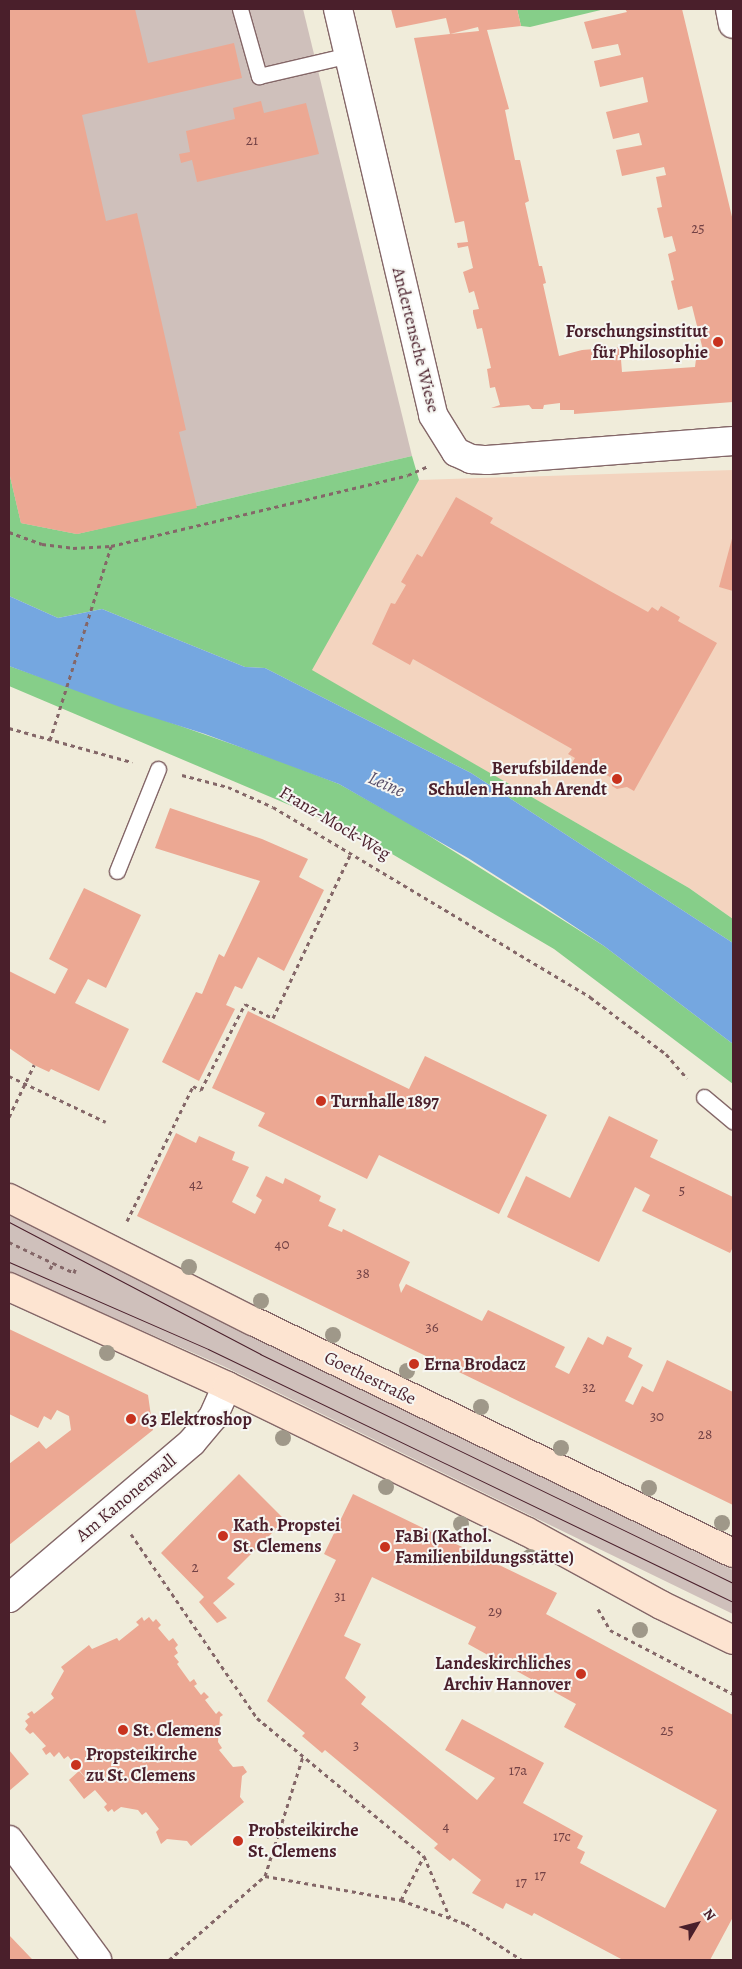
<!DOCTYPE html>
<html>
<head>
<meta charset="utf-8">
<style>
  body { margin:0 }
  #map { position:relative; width:742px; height:1969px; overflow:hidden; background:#f0ecda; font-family:Alegreya,serif }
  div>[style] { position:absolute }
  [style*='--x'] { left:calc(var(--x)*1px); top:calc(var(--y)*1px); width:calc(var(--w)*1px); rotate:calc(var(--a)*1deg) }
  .built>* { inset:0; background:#f3d4bf }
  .industrial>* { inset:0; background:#cfc0bb }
  .green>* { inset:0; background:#86ce89 }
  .water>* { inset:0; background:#75a7e0 }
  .building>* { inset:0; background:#eca893 }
  .path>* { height:3px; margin-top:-1.5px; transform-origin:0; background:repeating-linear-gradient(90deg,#846768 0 4px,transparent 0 8px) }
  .roads { filter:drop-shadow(1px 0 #846768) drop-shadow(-1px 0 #846768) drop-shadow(0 1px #846768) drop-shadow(0 -1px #846768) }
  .lane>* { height:15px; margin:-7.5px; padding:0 7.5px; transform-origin:7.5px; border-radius:7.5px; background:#fff }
  .street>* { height:28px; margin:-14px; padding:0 14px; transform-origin:14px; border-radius:14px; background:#fff }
  .secondary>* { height:28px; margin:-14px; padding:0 14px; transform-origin:14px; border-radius:14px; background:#fde4d1 }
  .tram>* { height:1px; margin:-0.5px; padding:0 0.5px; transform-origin:0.5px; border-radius:0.5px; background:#4a1f2b }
  .trees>* { width:16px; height:16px; margin:-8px; border-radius:50%; background:#9f9889 }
  .dots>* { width:14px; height:14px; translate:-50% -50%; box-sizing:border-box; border:2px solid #f6f6f2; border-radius:50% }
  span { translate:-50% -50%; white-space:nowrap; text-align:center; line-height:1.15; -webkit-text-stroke:4px #f6f6f2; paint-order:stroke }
  .number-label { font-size:15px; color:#724145 }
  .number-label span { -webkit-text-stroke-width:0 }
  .poi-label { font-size:18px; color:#4a1f2b; font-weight:700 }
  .right { translate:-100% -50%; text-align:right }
  .left { translate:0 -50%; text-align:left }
  .street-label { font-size:18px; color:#4a1f2b }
  .water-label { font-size:19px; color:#594f6a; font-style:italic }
  .frame { position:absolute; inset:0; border:10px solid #4a1f2b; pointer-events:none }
  .north { position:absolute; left:672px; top:1899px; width:50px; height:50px; -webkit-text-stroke:4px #f6f6f2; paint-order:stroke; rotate:53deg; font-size:14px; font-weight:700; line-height:20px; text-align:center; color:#4a1f2b }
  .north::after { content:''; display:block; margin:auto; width:18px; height:22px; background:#4a1f2b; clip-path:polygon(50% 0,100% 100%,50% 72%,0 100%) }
</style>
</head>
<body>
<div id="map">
  <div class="built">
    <div style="clip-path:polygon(733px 470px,733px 919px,689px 888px,311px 670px,419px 480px)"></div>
  </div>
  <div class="industrial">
    <div style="clip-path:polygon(9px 9px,303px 9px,412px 456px,77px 534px,21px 523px,9px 472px)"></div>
    <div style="clip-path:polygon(9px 1211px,241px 1331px,733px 1570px,733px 1614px,223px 1366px,9px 1272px)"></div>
  </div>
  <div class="green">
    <div style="clip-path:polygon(517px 9px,605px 9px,530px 27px,521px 26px)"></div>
    <div style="clip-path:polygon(412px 456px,419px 480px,312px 670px,689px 888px,733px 919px,733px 943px,471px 773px,265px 668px,245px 667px,102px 609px,58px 618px,9px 596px,9px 472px,21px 523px,77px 534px)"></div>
    <div style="clip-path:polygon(9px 666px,280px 761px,339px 784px,412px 825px,604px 946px,733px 1044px,733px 1084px,554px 949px,358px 834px,9px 686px)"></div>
  </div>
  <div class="water">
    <div style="clip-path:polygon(9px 596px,58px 618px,102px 609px,245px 667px,265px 668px,471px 773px,733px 943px,733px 1044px,604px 946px,542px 905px,468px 858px,339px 784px,205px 734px,120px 707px,9px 666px)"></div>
  </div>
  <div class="building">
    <div style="clip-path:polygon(9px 9px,135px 9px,148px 63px,234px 43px,242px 78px,82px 115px,106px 221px,137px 213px,186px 430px,179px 432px,197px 508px,77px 534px,21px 523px,9px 472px)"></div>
    <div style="clip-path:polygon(391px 9px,517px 9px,521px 26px,487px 30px,509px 109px,505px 110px,515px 160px,520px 160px,529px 201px,525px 203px,539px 266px,542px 266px,546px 283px,543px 284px,559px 356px,582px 350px,620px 347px,622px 372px,695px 367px,696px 359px,704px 354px,692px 306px,678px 310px,671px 281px,674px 280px,668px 254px,676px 251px,672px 236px,664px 238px,657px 208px,662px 207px,656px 177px,666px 175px,664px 167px,622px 176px,616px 150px,642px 145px,639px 133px,613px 139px,606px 112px,648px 102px,643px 77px,600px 87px,594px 61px,621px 55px,618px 44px,592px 49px,584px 22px,627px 12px,625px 9px,682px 9px,733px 221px,733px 402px,574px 414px,574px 410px,560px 410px,560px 403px,544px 405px,543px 409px,532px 409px,529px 405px,491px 408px,500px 405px,495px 387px,490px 388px,487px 369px,491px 368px,482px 328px,477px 329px,473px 313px,473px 310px,479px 309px,474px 291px,469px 293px,463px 272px,473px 268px,468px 246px,458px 248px,457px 243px,468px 242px,464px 221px,455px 223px,414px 38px,450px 34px,479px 31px,478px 27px,450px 34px,446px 18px,396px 28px)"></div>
    <div style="clip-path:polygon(261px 101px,264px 113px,306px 103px,319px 154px,197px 182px,192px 160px,181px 163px,179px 154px,190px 152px,186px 131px,235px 119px,233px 108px)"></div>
    <div style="clip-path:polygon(456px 497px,493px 518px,490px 523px,608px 590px,648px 612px,652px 607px,658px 611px,661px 606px,680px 617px,678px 621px,717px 643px,634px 791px,627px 787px,617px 789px,612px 786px,610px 777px,594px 768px,590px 774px,572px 763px,575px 758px,568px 754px,572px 749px,413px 659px,410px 665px,372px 644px,391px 603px,395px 604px,406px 585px,401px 582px,417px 554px,422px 557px)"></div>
    <div style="clip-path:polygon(733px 535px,733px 591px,719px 587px)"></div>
    <div style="clip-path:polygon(170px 808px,262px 839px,308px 859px,299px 877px,324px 890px,284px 971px,258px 957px,242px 989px,235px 986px,226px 1005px,235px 1009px,199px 1081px,162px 1062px,196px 992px,202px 994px,219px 954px,224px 957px,260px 881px,155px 848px)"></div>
    <div style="clip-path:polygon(84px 888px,141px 915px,106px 988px,88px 979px,75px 1003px,129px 1029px,99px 1091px,51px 1069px,49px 1072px,34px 1065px,9px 1048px,9px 971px,55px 994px,68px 969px,49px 959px)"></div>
    <div style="clip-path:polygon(248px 1011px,409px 1089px,425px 1056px,547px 1115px,499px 1214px,379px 1155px,367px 1179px,258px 1126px,265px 1113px,212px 1088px)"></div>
    <div style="clip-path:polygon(609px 1116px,658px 1140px,650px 1157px,733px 1197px,733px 1247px,730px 1253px,642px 1211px,650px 1195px,635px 1187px,599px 1262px,507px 1217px,526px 1176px,570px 1198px)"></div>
    <div style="clip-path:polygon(176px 1133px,196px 1143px,199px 1136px,235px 1152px,232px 1160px,249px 1167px,232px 1202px,255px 1214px,262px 1200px,256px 1196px,266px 1176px,283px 1184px,285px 1178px,321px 1196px,319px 1201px,336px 1209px,328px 1226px,342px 1232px,343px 1229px,410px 1262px,399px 1285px,401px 1293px,406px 1284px,482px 1321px,488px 1310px,565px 1347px,555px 1367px,569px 1374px,588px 1337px,603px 1345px,607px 1336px,632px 1348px,628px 1357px,643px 1365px,625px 1401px,633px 1405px,642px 1386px,653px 1392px,667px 1360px,733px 1392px,733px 1505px,137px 1216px)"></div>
    <div style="clip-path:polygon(9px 1329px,148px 1395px,153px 1430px,9px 1545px,9px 1464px,39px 1441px,46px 1449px,71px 1430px,69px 1416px,57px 1410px,51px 1420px,44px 1416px,38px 1428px,9px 1414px)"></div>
    <div style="clip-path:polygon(239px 1474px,285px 1520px,227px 1578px,235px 1584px,213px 1603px,227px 1618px,217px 1623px,199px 1602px,204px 1597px,161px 1553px)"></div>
    <div style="clip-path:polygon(evenodd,353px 1494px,557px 1593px,546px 1614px,733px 1715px,733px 1917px,710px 1960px,623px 1960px,534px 1913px,532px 1916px,506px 1903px,503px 1909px,472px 1893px,481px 1880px,453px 1858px,450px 1861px,434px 1848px,438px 1844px,325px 1750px,322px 1753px,302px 1736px,305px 1733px,267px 1701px,336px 1560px,324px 1554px,353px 1494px,372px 1577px,476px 1627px,468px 1644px,576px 1704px,564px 1727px,717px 1810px,665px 1908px,580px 1863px,585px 1852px,577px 1848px,583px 1836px,523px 1803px,544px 1763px,462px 1719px,445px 1750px,495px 1778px,477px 1800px,361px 1704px,366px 1697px,345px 1678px,361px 1644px,344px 1636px,372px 1577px)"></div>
    <div style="clip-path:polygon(142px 1617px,144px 1621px,149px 1617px,153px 1622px,156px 1619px,161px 1625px,158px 1628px,169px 1641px,173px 1638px,178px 1645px,175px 1648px,178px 1653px,174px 1656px,179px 1662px,177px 1664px,190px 1682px,194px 1679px,197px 1684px,194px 1686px,201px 1695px,204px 1692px,209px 1697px,205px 1700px,216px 1714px,219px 1711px,223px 1715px,220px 1717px,218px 1742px,222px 1748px,219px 1750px,233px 1767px,243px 1766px,247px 1772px,242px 1776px,240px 1797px,244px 1802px,191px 1846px,187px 1841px,167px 1839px,161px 1844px,156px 1832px,159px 1829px,146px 1812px,142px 1815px,138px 1810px,121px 1807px,114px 1812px,112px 1809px,108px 1812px,104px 1807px,107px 1804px,95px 1790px,84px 1799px,69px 1780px,79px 1771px,88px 1781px,68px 1756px,64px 1759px,59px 1752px,54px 1757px,50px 1752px,46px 1755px,42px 1749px,46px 1746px,33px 1732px,30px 1734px,25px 1729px,28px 1725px,25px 1721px,30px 1717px,27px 1714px,32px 1711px,34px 1714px,54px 1698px,51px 1694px,64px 1671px,61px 1667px,89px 1645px,92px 1649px,117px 1638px,119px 1641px,139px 1625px,136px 1622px)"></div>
    <div style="clip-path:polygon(9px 1750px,29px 1774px,9px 1791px)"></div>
    <div style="clip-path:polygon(9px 1935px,30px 1957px,33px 1960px,9px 1960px)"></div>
  </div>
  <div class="path">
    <div style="--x:9;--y:532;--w:35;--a:20"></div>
    <div style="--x:42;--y:544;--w:31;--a:7"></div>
    <div style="--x:73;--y:548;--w:38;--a:-3"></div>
    <div style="--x:111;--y:546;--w:305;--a:-13.4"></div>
    <div style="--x:408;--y:475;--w:22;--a:-24"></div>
    <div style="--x:9;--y:728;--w:128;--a:15.5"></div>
    <div style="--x:50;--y:740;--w:203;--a:-72.5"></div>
    <div style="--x:182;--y:775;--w:48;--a:14.6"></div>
    <div style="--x:228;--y:787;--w:49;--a:24"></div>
    <div style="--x:273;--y:807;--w:370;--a:30.9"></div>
    <div style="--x:590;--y:997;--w:95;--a:36.9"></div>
    <div style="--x:666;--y:1054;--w:32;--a:49"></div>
    <div style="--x:9;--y:1076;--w:107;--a:25.4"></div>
    <div style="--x:9;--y:1117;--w:58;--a:-64.3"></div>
    <div style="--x:127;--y:1221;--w:150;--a:-63.9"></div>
    <div style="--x:193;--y:1086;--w:9;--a:27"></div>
    <div style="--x:201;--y:1090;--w:97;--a:-62.9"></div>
    <div style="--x:245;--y:1004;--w:31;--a:27"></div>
    <div style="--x:273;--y:1018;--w:180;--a:-64.7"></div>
    <div style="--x:9;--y:1242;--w:49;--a:25.5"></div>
    <div style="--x:50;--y:1269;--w:7;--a:-63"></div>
    <div style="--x:53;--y:1263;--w:23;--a:25"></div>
    <div style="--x:74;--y:1273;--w:6;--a:-72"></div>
    <div style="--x:131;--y:1534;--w:223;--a:55.6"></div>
    <div style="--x:257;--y:1718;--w:217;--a:39.6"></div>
    <div style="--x:424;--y:1856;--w:67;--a:67.2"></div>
    <div style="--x:598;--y:1609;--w:24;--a:60"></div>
    <div style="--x:610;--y:1630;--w:139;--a:27.5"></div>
    <div style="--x:265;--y:1876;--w:126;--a:-72.4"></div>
    <div style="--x:401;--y:1900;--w:69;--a:20.3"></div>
    <div style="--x:466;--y:1924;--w:67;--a:32.7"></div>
    <div style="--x:169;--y:1960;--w:128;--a:-41.2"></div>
    <div style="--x:265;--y:1876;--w:138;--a:10"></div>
    <div style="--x:401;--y:1900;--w:50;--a:-62.4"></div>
  </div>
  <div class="roads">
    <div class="lane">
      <div style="--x:240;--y:9;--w:70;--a:74.2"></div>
      <div style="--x:259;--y:76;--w:92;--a:-13.1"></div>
      <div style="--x:117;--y:871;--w:110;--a:-68.1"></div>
      <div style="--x:704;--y:1097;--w:38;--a:40"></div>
    </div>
    <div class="street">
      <div style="--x:338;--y:9;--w:417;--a:76.8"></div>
      <div style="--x:433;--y:415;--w:44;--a:58.1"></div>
      <div style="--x:456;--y:452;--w:17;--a:25"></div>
      <div style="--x:471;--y:459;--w:16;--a:4"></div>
      <div style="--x:487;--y:460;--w:247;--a:-4.4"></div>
      <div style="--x:730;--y:9;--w:15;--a:79"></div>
      <div style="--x:9;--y:1598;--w:240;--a:-40.4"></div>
      <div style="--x:192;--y:1442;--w:33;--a:-50"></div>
      <div style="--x:213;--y:1417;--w:34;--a:-66"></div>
      <div style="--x:9;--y:1840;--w:149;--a:53.7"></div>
    </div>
    <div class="secondary">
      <div style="--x:9;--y:1198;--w:273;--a:26.8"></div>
      <div style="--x:253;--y:1321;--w:533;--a:25.8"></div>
      <div style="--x:9;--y:1287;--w:239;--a:24.4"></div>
      <div style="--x:227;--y:1386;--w:332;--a:25.9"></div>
      <div style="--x:526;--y:1531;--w:154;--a:28.7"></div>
      <div style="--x:661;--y:1605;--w:80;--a:25.9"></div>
    </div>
  </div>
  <div class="tram">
    <div style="--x:9;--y:1222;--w:284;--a:27.7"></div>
    <div style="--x:260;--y:1354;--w:526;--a:25.83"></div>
    <div style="--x:9;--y:1262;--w:217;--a:23.6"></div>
    <div style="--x:208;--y:1349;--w:583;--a:25.73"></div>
  </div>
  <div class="trees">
    <div style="left:189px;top:1267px"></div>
    <div style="left:261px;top:1301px"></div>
    <div style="left:333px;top:1335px"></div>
    <div style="left:107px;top:1353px"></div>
    <div style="left:407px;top:1371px"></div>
    <div style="left:481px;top:1407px"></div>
    <div style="left:283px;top:1438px"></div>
    <div style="left:561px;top:1448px"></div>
    <div style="left:386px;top:1487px"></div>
    <div style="left:649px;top:1488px"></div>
    <div style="left:722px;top:1523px"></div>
    <div style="left:461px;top:1524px"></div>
    <div style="left:530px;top:1557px"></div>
    <div style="left:640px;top:1630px"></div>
  </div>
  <div class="dots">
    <div style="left:718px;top:342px;background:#c8321e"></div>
    <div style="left:617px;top:779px;background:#c8321e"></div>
    <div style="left:321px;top:1101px;background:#c8321e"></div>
    <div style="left:414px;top:1364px;background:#c8321e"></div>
    <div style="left:131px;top:1419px;background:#c8321e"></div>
    <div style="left:223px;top:1536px;background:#c8321e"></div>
    <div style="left:385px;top:1547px;background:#c8321e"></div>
    <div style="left:581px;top:1674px;background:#c8321e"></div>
    <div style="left:123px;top:1730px;background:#c8321e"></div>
    <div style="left:76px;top:1765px;background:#c8321e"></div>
    <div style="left:238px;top:1841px;background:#c8321e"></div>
  </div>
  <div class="number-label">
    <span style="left:252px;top:141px">21</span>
    <span style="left:698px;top:229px">25</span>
    <span style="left:196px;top:1185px">42</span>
    <span style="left:682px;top:1191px">5</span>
    <span style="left:282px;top:1245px">40</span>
    <span style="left:363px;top:1274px">38</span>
    <span style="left:432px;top:1328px">36</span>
    <span style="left:589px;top:1388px">32</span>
    <span style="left:657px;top:1417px">30</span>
    <span style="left:705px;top:1435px">28</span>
    <span style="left:195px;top:1568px">2</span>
    <span style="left:340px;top:1597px">31</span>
    <span style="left:495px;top:1612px">29</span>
    <span style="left:667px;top:1731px">25</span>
    <span style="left:356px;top:1746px">3</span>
    <span style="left:518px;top:1771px">17a</span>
    <span style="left:446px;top:1827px">4</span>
    <span style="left:562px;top:1837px">17c</span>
    <span style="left:540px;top:1876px">17</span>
    <span style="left:521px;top:1883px">17</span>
  </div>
  <div class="poi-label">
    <span class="right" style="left:708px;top:342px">Forschungsinstitut<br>für Philosophie</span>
    <span class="right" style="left:607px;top:779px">Berufsbildende<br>Schulen Hannah Arendt</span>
    <span class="left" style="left:331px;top:1101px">Turnhalle 1897</span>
    <span class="left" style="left:424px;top:1364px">Erna Brodacz</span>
    <span class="left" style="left:141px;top:1419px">63 Elektroshop</span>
    <span class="left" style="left:233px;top:1536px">Kath. Propstei<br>St. Clemens</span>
    <span class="left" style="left:395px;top:1547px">FaBi (Kathol.<br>Familienbildungsstätte)</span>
    <span class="right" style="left:571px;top:1674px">Landeskirchliches<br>Archiv Hannover</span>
    <span class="left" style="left:133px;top:1730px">St. Clemens</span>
    <span class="left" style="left:86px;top:1765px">Propsteikirche<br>zu St. Clemens</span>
    <span class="left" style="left:248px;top:1841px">Probsteikirche<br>St. Clemens</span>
  </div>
  <div class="street-label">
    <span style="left:416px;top:340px;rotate:76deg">Andertensche Wiese</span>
    <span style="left:335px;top:823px;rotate:31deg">Franz-Mock-Weg</span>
    <span style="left:370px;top:1378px;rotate:26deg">Goethestraße</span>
    <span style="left:126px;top:1498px;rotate:-40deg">Am Kanonenwall</span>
  </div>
  <div class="water-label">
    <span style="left:386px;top:785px;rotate:24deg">Leine</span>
  </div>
  <div class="frame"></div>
  <div class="north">N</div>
</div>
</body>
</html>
